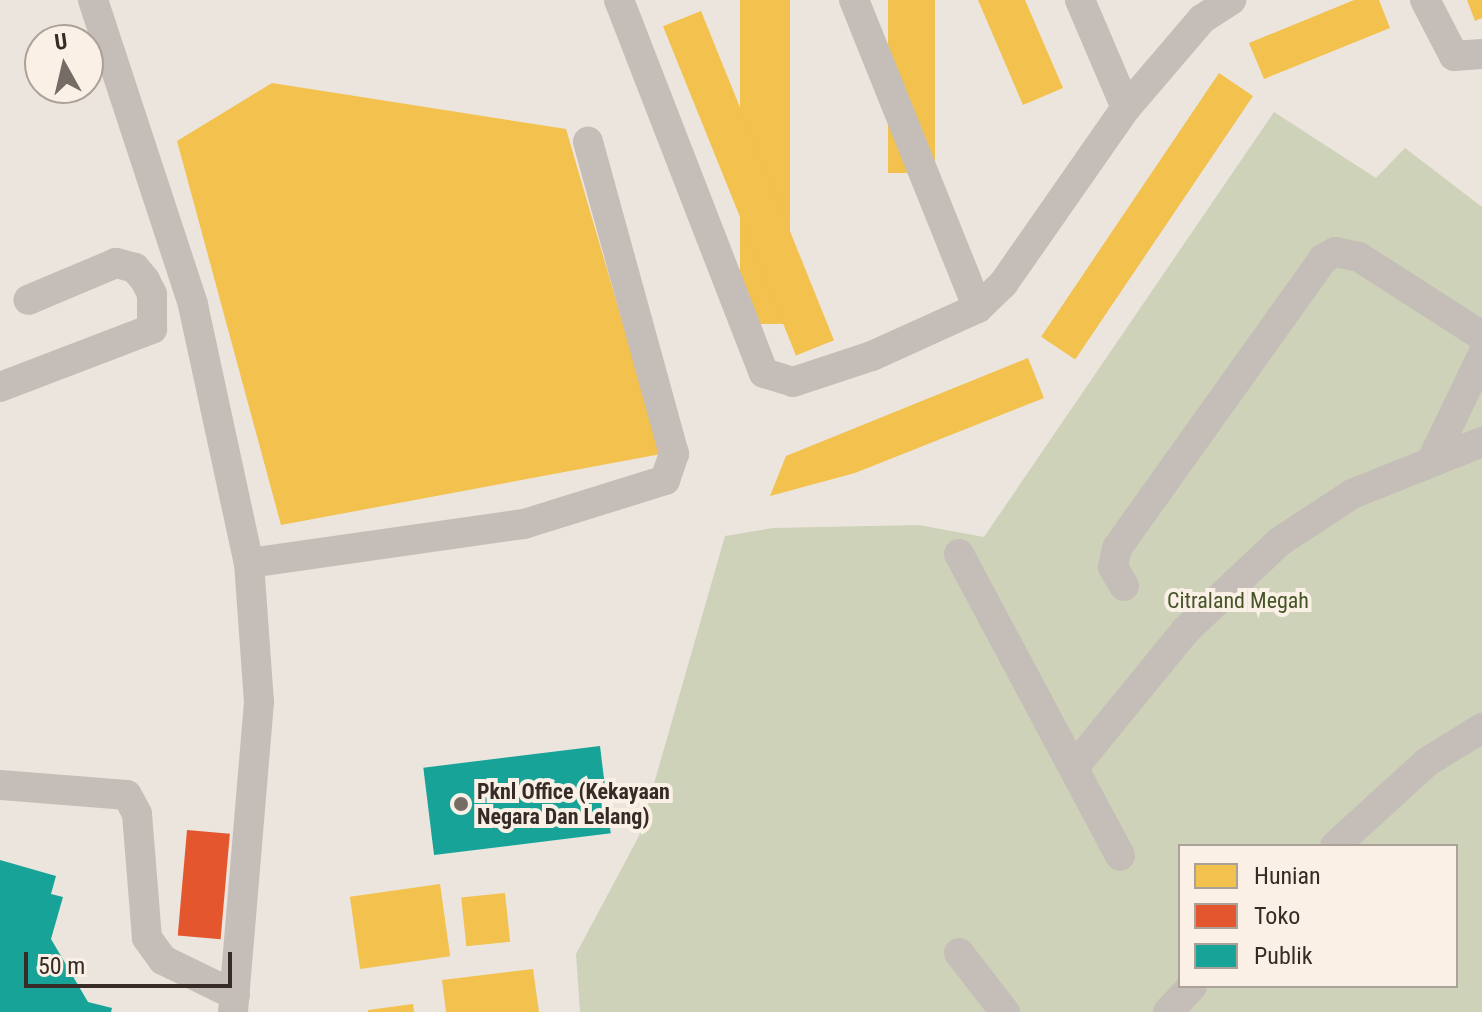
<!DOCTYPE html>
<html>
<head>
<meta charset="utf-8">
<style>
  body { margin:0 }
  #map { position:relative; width:1482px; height:1012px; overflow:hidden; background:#ece5de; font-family:"Roboto Condensed",sans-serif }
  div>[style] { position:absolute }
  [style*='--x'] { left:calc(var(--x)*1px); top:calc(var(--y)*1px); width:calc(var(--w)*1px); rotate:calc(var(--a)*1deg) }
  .green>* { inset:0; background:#cdd2b8 }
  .homes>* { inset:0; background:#f2c14e; transform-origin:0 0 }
  .shops>* { inset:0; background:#e4572e; transform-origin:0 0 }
  .public>* { inset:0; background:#17a398; transform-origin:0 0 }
  .minor>* { height:30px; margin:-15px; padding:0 15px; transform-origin:15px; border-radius:15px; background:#c5beb8 }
  .dots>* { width:22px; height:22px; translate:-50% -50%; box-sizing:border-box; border:4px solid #faf0e5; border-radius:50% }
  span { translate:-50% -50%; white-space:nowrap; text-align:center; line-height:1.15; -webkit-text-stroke:8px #faf0e5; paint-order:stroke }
  .park-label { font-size:22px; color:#455528 }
  .poi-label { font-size:22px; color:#362b26; font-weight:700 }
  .left { translate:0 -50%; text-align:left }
  .legend { position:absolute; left:1178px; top:844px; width:280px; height:144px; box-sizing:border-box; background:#faf0e5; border:2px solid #aca199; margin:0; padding:10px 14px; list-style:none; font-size:24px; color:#362b26 }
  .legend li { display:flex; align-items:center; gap:16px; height:40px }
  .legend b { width:40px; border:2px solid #aca199 }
  .north { position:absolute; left:24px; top:24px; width:80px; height:80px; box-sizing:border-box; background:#faf0e5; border:2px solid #aca199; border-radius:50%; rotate:352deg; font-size:22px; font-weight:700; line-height:32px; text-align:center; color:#362b26 }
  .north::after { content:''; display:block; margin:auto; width:28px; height:36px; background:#766c66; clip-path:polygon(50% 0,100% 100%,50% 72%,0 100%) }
  .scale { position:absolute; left:24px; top:952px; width:208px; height:36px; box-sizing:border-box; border:4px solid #362b26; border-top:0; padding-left:10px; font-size:24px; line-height:28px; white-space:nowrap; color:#362b26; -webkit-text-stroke:6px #faf0e5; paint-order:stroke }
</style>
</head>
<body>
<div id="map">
  <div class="green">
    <div style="clip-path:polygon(evenodd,1274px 112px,1376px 178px,1405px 148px,1482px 207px,1482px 1012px,580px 1012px,576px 954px,639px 836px,725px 536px,773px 528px,919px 525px,984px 537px,1274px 112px,1180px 846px,1456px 846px,1456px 986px,1180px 986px,1180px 846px)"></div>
  </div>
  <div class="homes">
    <div style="left:740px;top:0;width:50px;height:324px"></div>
    <div style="left:888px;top:0;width:47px;height:173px"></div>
    <div style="clip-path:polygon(978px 0,1025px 0,1063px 88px,1023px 105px)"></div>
    <div style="clip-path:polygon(1354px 0,1379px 0,1390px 28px,1264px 79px,1249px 43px)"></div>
    <div style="clip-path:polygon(1467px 0,1482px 0,1482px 18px,1475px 21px)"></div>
    <div style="left:701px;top:11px;width:355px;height:41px;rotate:68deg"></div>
    <div style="left:1219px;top:73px;width:41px;height:318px;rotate:34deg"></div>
    <div style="clip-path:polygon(272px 83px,566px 129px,661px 454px,281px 525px,177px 141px)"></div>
    <div style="clip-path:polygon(1028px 358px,1044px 398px,855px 473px,770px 496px,786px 456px)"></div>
    <div style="left:440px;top:884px;width:73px;height:91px;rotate:82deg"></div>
    <div style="left:505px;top:893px;width:49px;height:44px;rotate:84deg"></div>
    <div style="clip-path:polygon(533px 969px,539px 1012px,446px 1012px,442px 980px)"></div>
    <div style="clip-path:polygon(413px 1004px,414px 1012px,368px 1012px,368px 1010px)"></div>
  </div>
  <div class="shops">
    <div style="left:187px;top:830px;width:43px;height:106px;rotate:5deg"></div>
  </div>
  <div class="public">
    <div style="left:600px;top:746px;width:88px;height:178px;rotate:83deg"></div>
    <div style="clip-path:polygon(0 860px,56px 876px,51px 894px,63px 897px,51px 939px,88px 1002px,112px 1008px,111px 1012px,0 1012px)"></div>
  </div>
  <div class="minor">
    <div style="--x:93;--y:0;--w:321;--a:71.8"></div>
    <div style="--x:193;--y:305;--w:264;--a:77.8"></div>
    <div style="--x:249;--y:563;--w:139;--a:85.9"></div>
    <div style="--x:259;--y:702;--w:311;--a:94.8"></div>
    <div style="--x:619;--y:0;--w:400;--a:68.8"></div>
    <div style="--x:764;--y:373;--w:30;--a:17"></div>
    <div style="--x:793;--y:382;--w:83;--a:-18.2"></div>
    <div style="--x:872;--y:356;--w:116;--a:-24.4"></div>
    <div style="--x:978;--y:308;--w:35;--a:-44"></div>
    <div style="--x:1003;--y:284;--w:215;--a:-55.1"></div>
    <div style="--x:1126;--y:108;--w:117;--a:-49.5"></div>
    <div style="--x:1202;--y:19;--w:35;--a:-33"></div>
    <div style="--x:854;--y:0;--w:332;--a:68.1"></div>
    <div style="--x:1080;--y:0;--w:117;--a:66.9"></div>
    <div style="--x:1425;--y:0;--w:63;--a:62.6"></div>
    <div style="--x:1454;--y:56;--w:28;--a:-4"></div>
    <div style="--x:0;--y:387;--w:163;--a:-20.9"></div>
    <div style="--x:152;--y:329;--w:35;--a:-90"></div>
    <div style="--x:152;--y:294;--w:16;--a:-117"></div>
    <div style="--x:145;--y:280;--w:16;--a:-130"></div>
    <div style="--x:135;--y:268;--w:20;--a:-165"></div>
    <div style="--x:116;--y:263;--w:95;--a:157.2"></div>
    <div style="--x:1431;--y:462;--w:118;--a:-64.3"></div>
    <div style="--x:959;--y:554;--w:342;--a:61.9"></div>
    <div style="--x:249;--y:563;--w:278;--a:-8.1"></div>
    <div style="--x:524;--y:524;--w:148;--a:-17.3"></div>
    <div style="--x:665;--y:480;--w:28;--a:-71"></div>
    <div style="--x:674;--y:454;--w:324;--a:-105.4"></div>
    <div style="--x:1124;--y:586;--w:22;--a:-120"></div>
    <div style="--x:1113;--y:567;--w:19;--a:-78"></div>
    <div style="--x:1117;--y:548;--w:355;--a:-54.5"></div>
    <div style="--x:1323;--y:259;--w:14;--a:-30"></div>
    <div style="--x:1335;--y:252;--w:25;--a:12"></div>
    <div style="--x:1359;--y:257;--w:146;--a:32.7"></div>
    <div style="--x:1075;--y:766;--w:174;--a:-50.8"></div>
    <div style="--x:1185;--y:631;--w:129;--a:-43.4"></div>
    <div style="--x:1279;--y:542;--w:87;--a:-33.3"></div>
    <div style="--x:1352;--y:494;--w:140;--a:-21.8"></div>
    <div style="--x:0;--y:785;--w:127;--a:4.5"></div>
    <div style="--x:127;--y:795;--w:21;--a:62"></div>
    <div style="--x:137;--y:814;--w:124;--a:85.4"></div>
    <div style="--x:147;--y:938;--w:27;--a:54"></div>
    <div style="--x:163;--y:960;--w:80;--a:25.9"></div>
    <div style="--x:1335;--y:846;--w:125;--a:-42.4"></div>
    <div style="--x:1427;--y:762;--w:65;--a:-31.7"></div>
    <div style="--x:959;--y:953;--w:75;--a:52.1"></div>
    <div style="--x:1168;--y:1012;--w:35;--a:-47"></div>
  </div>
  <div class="dots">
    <div style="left:461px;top:804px;background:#766c66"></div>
  </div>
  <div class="park-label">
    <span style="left:1238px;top:601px">Citraland Megah</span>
  </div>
  <div class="poi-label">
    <span class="left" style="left:477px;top:804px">Pknl Office (Kekayaan<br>Negara Dan Lelang)</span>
  </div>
  <ul class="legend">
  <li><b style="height:22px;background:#f2c14e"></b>Hunian</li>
  <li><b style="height:22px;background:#e4572e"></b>Toko</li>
  <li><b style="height:22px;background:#17a398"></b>Publik</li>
  </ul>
  <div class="north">U</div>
  <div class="scale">50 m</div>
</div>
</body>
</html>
